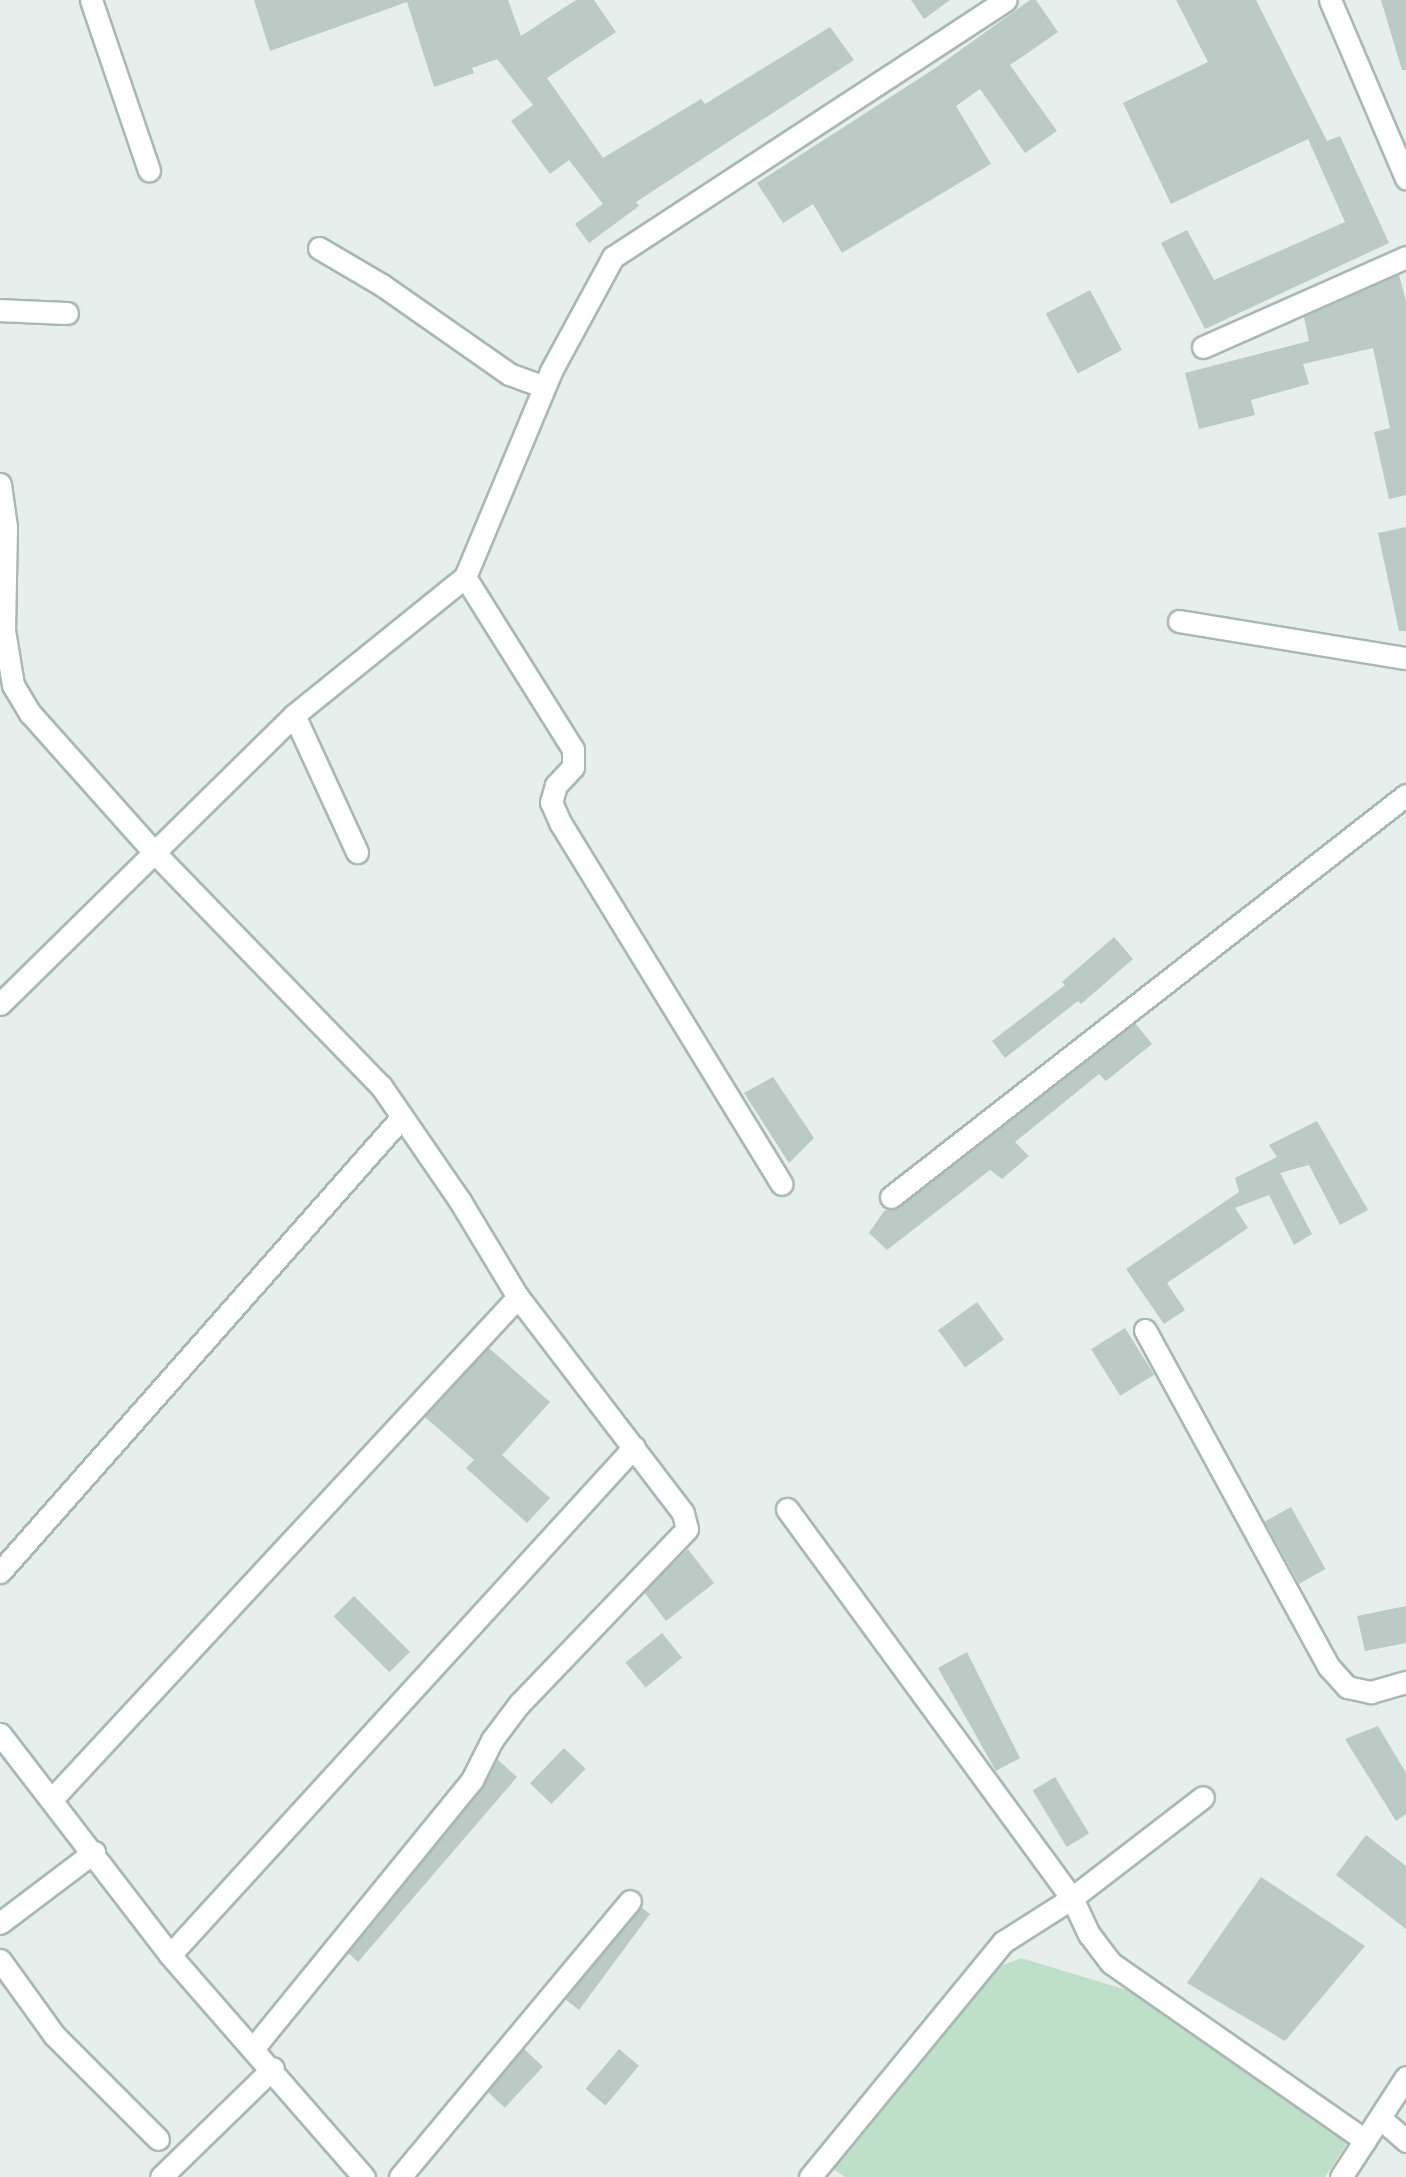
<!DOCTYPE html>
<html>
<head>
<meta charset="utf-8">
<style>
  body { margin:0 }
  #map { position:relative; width:1406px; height:2177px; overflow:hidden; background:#e6efeb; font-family:"PT Sans",sans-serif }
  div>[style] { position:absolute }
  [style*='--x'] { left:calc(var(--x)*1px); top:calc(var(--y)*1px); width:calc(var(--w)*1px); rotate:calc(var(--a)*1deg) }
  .green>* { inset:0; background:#bfe0c8 }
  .building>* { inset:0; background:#bbcac4; transform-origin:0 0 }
  .roads { filter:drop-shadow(2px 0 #a8b8b2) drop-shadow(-2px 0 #a8b8b2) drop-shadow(0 2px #a8b8b2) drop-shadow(0 -2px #a8b8b2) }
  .minor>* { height:21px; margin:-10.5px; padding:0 10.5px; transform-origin:10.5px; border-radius:10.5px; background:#fff }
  span { translate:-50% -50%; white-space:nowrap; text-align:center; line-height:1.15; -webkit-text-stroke:5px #f7fbf9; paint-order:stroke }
</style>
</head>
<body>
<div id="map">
  <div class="green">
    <div style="clip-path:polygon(1021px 1958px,1130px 1991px,1348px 2142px,1325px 2177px,845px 2177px,833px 2169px,990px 1970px)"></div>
  </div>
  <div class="building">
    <div style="clip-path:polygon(254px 0,508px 0,521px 36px,576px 0,594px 0,616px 32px,547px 78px,603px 158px,701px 99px,705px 104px,830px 27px,854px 60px,636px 202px,639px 206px,589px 243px,575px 224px,603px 204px,569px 160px,550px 174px,511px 121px,533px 105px,497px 59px,472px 68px,474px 73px,434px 87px,407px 2px,270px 51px)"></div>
    <div style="clip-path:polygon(911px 0,950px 0,924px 19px)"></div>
    <div style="clip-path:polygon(1030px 0,1036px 0,1058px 32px,1010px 65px,1057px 131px,1025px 153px,980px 89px,956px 106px,991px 164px,842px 253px,813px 204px,783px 223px,757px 183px,934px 69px)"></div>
    <div style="clip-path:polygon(1176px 0,1256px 0,1327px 141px,1340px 136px,1389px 243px,1205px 329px,1161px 243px,1187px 230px,1214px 280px,1345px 222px,1308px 139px,1171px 204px,1123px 103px,1208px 62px)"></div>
    <div style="clip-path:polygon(1381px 0,1406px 0,1406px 70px,1402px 70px)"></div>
    <div style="clip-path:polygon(1399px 275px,1406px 301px,1406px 495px,1389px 499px,1374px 432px,1390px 428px,1373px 348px,1303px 364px,1309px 384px,1251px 400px,1255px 415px,1199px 429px,1185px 373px,1309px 341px,1304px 317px)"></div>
    <div style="left:1090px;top:290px;width:68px;height:50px;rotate:62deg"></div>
    <div style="clip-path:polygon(1406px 527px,1406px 631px,1399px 631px,1378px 533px)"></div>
    <div style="clip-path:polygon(1114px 937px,1133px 959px,1081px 1004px,1078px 1001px,1005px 1058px,992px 1041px,1065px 985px,1062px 982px)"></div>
    <div style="clip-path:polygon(1135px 1023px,1152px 1044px,1106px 1081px,1099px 1074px,1015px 1142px,1029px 1156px,1002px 1179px,990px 1170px,887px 1250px,869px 1233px,884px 1211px,899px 1207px)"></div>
    <div style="clip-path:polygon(773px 1077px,814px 1138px,789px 1163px,744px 1093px)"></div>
    <div style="clip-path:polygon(1317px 1121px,1368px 1210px,1340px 1225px,1309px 1165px,1280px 1173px,1312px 1234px,1294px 1245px,1269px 1195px,1235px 1208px,1248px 1228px,1167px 1283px,1185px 1310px,1164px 1324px,1126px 1269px,1239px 1192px,1235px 1178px,1277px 1157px,1269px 1145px)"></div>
    <div style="left:977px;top:1302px;width:46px;height:48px;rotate:54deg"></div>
    <div style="left:1125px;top:1328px;width:55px;height:40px;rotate:58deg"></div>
    <div style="clip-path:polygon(489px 1348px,550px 1402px,502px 1455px,550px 1498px,527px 1523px,466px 1468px,474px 1460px,425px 1417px)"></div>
    <div style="left:1291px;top:1507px;width:71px;height:30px;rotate:61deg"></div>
    <div style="clip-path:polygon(688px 1549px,714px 1583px,666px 1621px,644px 1592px)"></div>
    <div style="left:354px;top:1596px;width:79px;height:29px;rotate:45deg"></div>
    <div style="clip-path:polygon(1406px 1606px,1406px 1643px,1365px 1651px,1357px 1616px)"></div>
    <div style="left:662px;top:1633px;width:32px;height:47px;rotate:51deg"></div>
    <div style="clip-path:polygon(967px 1652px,1020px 1758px,996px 1771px,938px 1668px)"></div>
    <div style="clip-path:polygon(1378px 1726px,1406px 1773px,1406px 1814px,1396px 1821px,1345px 1739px)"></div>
    <div style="left:564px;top:1748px;width:30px;height:49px;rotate:44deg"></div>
    <div style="clip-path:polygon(497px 1759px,517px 1777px,358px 1962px,348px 1953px,482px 1788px)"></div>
    <div style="left:1055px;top:1777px;width:66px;height:26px;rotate:59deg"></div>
    <div style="clip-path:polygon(1366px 1835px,1406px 1866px,1406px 1929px,1336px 1875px)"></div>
    <div style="clip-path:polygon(1261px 1877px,1365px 1946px,1285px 2041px,1187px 1983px)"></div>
    <div style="clip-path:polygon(641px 1907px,650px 1914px,579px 2010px,565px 1999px)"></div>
    <div style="left:524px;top:2049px;width:26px;height:56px;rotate:43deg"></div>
    <div style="left:619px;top:2049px;width:26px;height:52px;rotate:40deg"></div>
  </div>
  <div class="roads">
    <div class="minor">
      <div style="--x:91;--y:0;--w:180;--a:71.2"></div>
      <div style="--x:1330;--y:0;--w:194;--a:66.9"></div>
      <div style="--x:319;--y:248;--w:73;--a:30.4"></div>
      <div style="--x:382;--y:285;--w:155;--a:35"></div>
      <div style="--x:509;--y:374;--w:37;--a:20"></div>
      <div style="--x:0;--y:310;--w:67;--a:2.6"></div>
      <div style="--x:1203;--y:347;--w:222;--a:-23.9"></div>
      <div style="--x:0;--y:484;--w:43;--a:82.1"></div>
      <div style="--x:6;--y:527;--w:103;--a:91.1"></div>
      <div style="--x:4;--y:630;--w:56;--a:80.7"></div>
      <div style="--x:13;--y:685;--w:33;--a:59"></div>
      <div style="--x:30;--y:713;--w:183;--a:48.3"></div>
      <div style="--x:152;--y:850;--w:329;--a:45.9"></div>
      <div style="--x:381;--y:1086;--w:140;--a:55.5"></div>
      <div style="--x:460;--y:1201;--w:112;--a:58.9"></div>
      <div style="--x:518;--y:1297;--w:272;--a:52.6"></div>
      <div style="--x:683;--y:1513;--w:16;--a:76"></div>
      <div style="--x:687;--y:1529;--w:243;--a:133.8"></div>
      <div style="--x:519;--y:1704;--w:45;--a:126.9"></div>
      <div style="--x:492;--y:1740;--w:45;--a:116.6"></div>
      <div style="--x:472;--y:1780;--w:345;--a:129.2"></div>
      <div style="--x:465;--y:577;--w:203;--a:57.9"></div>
      <div style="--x:573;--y:749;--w:18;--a:90"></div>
      <div style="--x:573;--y:767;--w:25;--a:133"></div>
      <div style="--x:556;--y:785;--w:18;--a:106"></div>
      <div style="--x:551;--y:802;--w:24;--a:66"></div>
      <div style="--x:561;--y:824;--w:422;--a:58.5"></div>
      <div style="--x:1179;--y:621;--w:230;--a:9.3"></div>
      <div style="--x:294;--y:715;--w:151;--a:65.3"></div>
      <div style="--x:0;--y:1004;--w:412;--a:-44.5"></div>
      <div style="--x:294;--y:715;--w:220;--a:-38.9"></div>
      <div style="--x:465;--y:577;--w:223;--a:-67.3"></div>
      <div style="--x:551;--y:371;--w:130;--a:-61.5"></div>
      <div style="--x:613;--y:257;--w:469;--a:-33.2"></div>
      <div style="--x:891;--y:1197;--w:653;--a:-37.97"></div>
      <div style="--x:1145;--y:1330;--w:384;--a:61.4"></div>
      <div style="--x:1329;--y:1667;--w:27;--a:48"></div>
      <div style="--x:1347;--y:1687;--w:25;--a:12"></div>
      <div style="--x:1371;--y:1692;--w:36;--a:-16"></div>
      <div style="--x:787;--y:1509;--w:482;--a:53.8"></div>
      <div style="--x:1072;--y:1898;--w:40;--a:65"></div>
      <div style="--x:1089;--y:1934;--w:36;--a:53"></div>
      <div style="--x:1111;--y:1963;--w:310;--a:34.9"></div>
      <div style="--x:0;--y:1572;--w:607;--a:-48.54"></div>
      <div style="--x:0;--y:1734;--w:279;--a:52.4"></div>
      <div style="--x:170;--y:1955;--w:295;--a:48.9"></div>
      <div style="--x:52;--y:1799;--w:685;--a:-47.13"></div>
      <div style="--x:0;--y:1923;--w:118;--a:-37.1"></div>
      <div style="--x:170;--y:1955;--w:688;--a:-47.59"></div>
      <div style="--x:0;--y:1960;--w:92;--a:54.2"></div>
      <div style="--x:54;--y:2035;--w:147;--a:45"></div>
      <div style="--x:1380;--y:2118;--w:35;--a:41"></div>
      <div style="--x:161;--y:2177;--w:156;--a:-44.2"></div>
      <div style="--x:400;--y:2177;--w:359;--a:-50.2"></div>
      <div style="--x:810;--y:2177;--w:304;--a:-50.6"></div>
      <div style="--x:1003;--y:1942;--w:82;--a:-32.5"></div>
      <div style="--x:1072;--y:1898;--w:165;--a:-37.6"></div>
      <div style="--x:1341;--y:2177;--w:119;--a:-57"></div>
    </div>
  </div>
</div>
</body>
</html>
